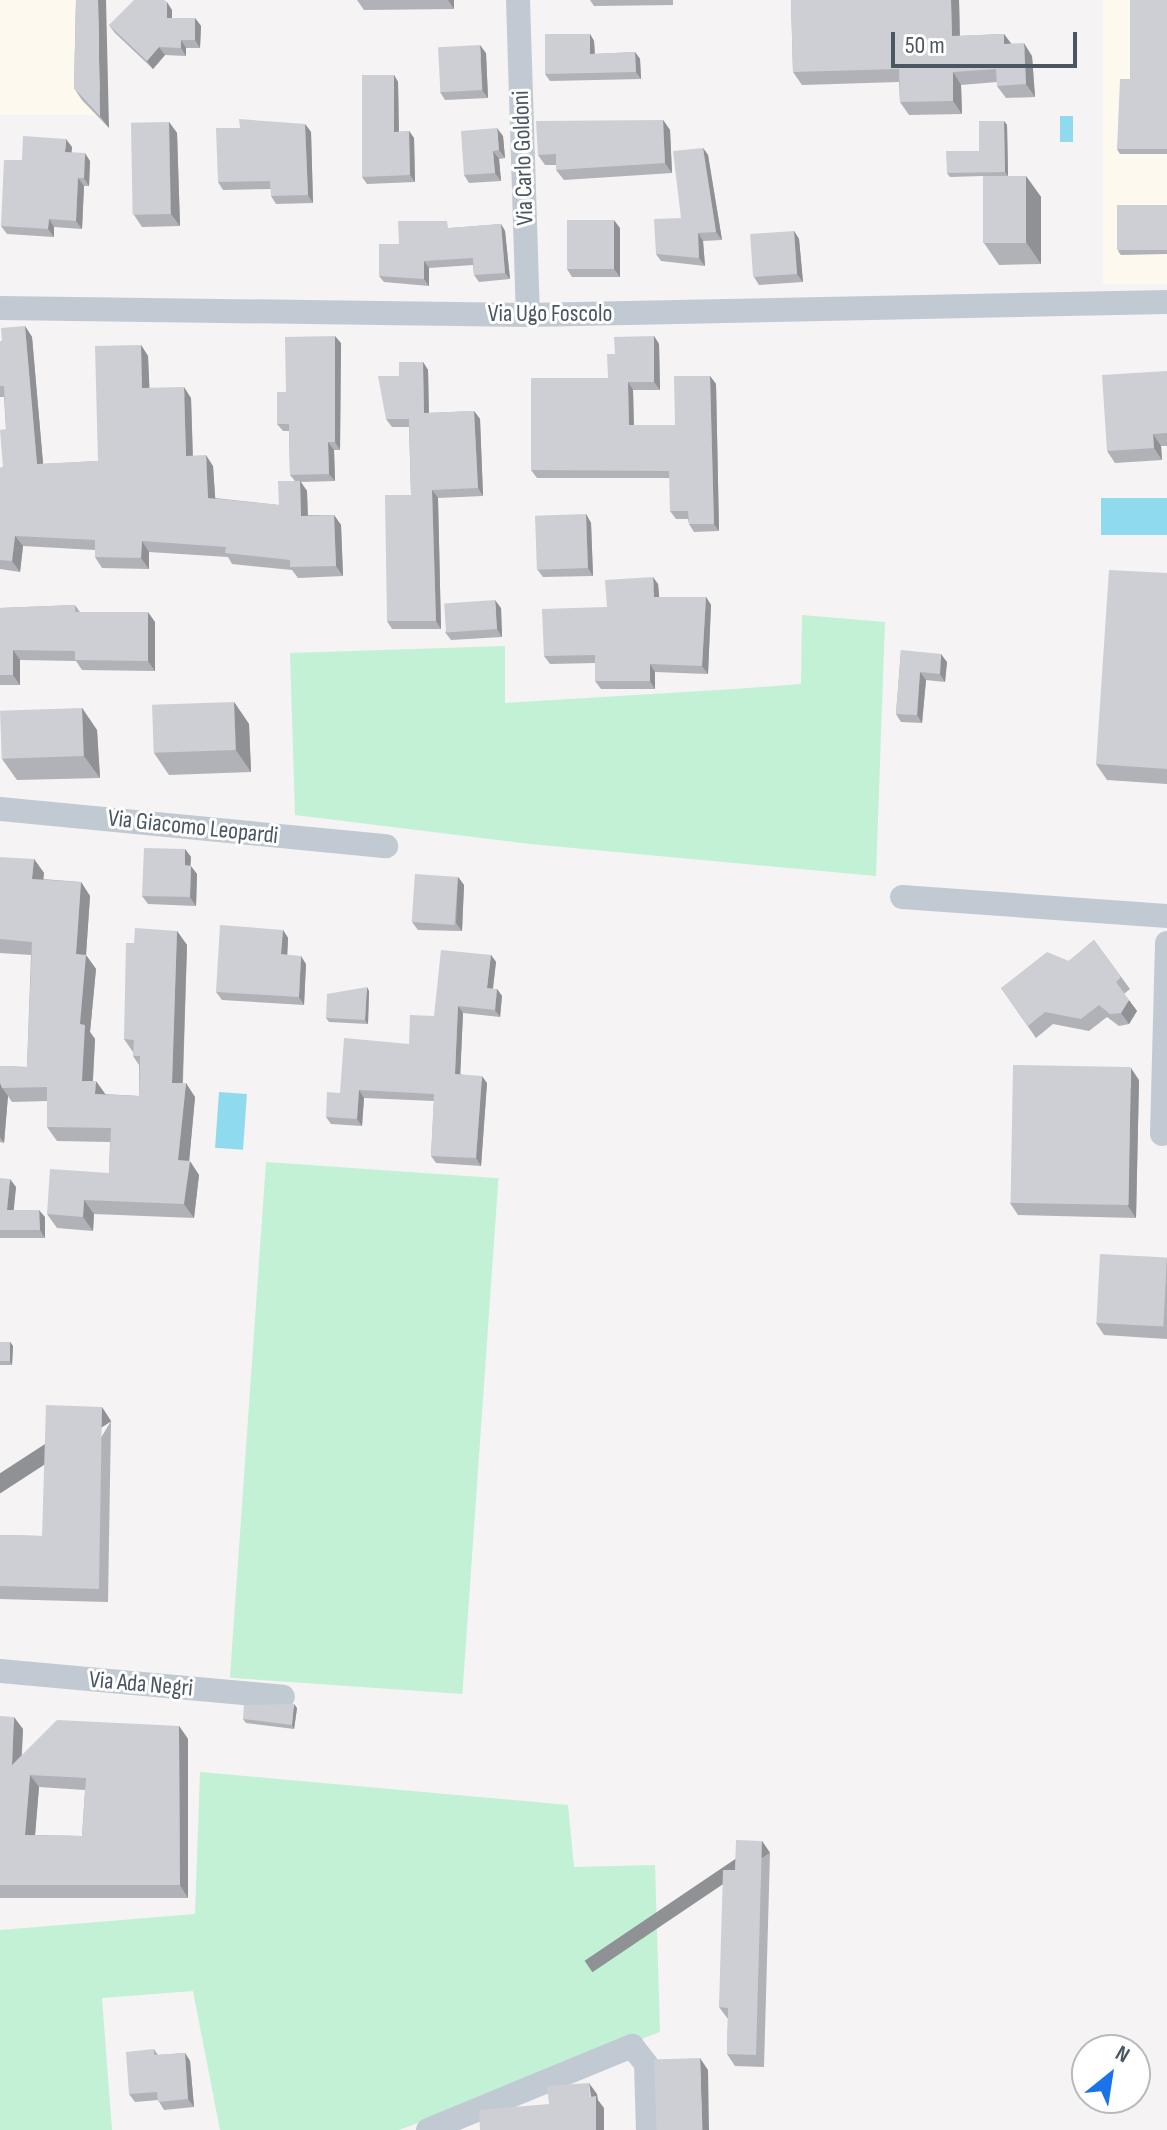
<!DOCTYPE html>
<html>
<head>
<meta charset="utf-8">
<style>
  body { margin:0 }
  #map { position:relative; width:1167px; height:2130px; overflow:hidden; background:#f5f3f3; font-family:"Sofia Sans Condensed",sans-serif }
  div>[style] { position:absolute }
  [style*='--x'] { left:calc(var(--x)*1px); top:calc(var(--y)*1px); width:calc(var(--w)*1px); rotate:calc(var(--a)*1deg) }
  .commercial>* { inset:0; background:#fdf9ef; transform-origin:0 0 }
  .green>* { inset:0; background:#c3f1d5; transform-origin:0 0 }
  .water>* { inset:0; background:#90daee; transform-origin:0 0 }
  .minor>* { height:24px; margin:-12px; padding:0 12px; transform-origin:12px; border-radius:12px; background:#c1cad2 }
  .wall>* { inset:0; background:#b0b2b7 }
  .shaded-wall>* { inset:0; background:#909195; transform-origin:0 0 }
  .building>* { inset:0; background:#cdcfd5; transform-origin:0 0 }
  span { translate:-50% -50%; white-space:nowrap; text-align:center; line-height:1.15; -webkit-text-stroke:6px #fff; paint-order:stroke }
  .street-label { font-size:24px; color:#4a5661 }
  .north { position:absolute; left:1071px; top:2034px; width:80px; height:80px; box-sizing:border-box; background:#fff; border:2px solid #b7bbc0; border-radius:50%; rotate:30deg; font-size:22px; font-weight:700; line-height:32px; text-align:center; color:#4a5661 }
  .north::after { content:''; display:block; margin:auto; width:28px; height:36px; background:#1a73e8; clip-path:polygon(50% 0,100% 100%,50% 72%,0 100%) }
  .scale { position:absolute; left:891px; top:32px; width:186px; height:36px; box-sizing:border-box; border:4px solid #4a5661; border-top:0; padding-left:10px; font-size:24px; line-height:28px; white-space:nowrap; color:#4a5661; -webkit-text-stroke:6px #fff; paint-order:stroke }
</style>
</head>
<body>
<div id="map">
  <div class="commercial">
    <div style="left:0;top:0;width:106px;height:115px"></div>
    <div style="left:1103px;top:0;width:64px;height:284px"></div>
  </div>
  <div class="green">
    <div style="clip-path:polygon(802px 615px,885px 622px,876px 876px,530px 844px,295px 815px,290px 653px,505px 646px,505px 703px,734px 689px,801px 684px)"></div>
    <div style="left:266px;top:1162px;width:233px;height:517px;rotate:4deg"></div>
    <div style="clip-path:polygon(200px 1772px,568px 1805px,574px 1867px,655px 1865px,660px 2032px,399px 2130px,220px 2130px,193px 1991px,102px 1998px,112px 2130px,0 2130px,0 1930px,195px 1914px)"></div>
  </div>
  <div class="water">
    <div style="left:1060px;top:116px;width:13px;height:26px"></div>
    <div style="left:1167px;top:498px;width:37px;height:66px;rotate:90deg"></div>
    <div style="left:219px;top:1092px;width:28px;height:56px;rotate:4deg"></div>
  </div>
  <div class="minor">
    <div style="--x:518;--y:0;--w:315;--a:88.2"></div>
    <div style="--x:0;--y:308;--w:528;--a:0.76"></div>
    <div style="--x:528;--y:315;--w:639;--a:-1.17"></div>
    <div style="--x:0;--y:809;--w:388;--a:5.5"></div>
    <div style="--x:902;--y:897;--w:266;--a:4.1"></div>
    <div style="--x:1162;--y:1134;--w:191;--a:-88.5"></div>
    <div style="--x:0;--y:1671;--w:284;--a:5.2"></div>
    <div style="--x:428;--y:2130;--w:221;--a:-22.4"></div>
    <div style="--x:632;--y:2046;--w:23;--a:52"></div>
    <div style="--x:646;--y:2064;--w:66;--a:88.3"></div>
  </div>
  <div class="wall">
    <div style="clip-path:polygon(76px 0,109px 128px,82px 100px,74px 88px)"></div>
    <div style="clip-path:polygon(357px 0,454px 0,454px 9px,364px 10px)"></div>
    <div style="clip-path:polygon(590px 0,673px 0,673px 5px,594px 6px)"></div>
    <div style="clip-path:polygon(791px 0,959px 0,960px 36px,1004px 34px,1011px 44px,1032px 56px,1035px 97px,1006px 98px,997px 86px,997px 82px,961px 85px,962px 114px,909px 115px,900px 102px,899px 82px,802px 85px,793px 72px)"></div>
    <div style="clip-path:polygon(1167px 0,1167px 154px,1120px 154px,1117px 149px,1130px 79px)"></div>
    <div style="clip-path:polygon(172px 10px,172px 18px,195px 18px,201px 26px,200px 48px,186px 48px,186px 56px,165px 55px,153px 69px,115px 33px,109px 25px)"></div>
    <div style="clip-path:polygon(590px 34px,594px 41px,595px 54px,635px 52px,640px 59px,641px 79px,550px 81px,545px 74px)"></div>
    <div style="clip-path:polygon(486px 53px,488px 98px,445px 100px,440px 92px)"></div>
    <div style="clip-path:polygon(394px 75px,398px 82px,399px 132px,409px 131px,414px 138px,415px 182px,367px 184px,362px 177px)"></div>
    <div style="clip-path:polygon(663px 120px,670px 130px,672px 173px,564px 180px,556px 170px,556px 165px,545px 165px,538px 155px)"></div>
    <div style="clip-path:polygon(1004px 121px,1007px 125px,1008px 176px,1026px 176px,1041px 197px,1041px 264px,999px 265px,984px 243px,983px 176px,950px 177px,947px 173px,979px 151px)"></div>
    <div style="clip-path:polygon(169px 122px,177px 133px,180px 226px,142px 227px,134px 215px)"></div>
    <div style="clip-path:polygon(305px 124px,311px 132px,313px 203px,276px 204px,271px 196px,271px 189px,223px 190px,218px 182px)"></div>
    <div style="clip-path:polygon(503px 136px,505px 158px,499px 159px,501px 181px,469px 183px,464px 175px)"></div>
    <div style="clip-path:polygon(72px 147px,71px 152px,90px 161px,89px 186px,84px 186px,82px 229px,54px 227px,54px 237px,7px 234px,1px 226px,22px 160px)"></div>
    <div style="clip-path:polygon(703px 148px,708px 155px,722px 240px,703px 241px,705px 266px,661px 261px,656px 254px,681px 218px)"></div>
    <div style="clip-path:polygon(1167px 205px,1167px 254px,1121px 255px,1118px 251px)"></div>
    <div style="clip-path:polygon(501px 224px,505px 231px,510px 279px,479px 282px,474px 275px,473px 265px,429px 268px,429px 286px,384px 282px,379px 276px,399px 244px,452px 228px)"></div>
    <div style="clip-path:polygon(620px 228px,620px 277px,572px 277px,567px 269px)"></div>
    <div style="clip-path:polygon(794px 231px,799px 239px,803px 282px,759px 285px,754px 277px)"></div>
    <div style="clip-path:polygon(25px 326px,32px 337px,43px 464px,98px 461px,141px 345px,148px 356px,149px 388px,191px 398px,193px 456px,213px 466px,215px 498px,279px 505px,295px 481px,290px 475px,289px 431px,283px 431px,277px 424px,286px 392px,341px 343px,340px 450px,334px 450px,335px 481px,301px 482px,307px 491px,308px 515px,334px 515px,341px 525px,343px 576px,298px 578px,292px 570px,232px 564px,228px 557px,149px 552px,149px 569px,102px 568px,95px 557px,95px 550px,23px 546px,20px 572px,0 569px,0 468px,3px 467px,6px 429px,4px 397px,0 397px,0 342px)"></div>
    <div style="clip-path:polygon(654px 336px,659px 344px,660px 390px,633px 390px,634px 425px,675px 425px,710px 376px,716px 384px,719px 531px,694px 532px,689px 524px,688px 519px,676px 519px,670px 511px,670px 478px,537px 478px,531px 470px,608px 378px,615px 354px)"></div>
    <div style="clip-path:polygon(423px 362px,428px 370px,429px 413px,474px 411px,480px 419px,483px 496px,438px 498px,441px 629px,392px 629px,387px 621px,411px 495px,409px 427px,392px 427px,386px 419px,399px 376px)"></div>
    <div style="clip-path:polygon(1167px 371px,1167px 446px,1161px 446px,1162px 460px,1115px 463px,1107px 451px)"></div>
    <div style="clip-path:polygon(586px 514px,591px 523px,593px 576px,543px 577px,537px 569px)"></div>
    <div style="clip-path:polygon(1167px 573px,1167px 784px,1107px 780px,1096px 764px)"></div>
    <div style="clip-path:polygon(658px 584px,659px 597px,706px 597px,711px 605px,708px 674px,655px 672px,655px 689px,601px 689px,595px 681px,595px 663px,550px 664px,544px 656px,607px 607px)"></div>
    <div style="clip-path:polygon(75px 605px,80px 612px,155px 622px,155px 671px,82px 670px,76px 661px,20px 660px,20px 685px,0 685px,0 608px)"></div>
    <div style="clip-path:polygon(501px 608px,502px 637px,451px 640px,445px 632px)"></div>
    <div style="clip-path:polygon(901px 650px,947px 662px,945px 682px,926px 680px,922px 723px,901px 722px,896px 714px)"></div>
    <div style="clip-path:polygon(234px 702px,249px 724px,251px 772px,169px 775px,154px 753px)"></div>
    <div style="clip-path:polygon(82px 708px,97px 730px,100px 778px,17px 780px,2px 759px)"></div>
    <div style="clip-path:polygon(185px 849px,191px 857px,190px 866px,197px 874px,196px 906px,148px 904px,142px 896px)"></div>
    <div style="clip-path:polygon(34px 859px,44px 873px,43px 879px,81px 882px,90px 896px,86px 955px,96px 969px,90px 1032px,95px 1039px,93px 1081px,105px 1094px,139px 1096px,139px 1065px,133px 1056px,133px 1052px,124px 1039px,134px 943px,177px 931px,187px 945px,183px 1083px,195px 1097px,189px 1161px,199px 1175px,194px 1218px,94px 1214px,93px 1231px,57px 1228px,47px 1214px,109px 1173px,110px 1142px,57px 1141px,47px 1127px,47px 1101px,12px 1102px,8px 1096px,4px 1143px,0 1142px,0 1066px,27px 1067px,31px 955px,0 953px,0 939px)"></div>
    <div style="clip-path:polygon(458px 877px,464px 885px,462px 931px,418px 930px,412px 922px)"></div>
    <div style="clip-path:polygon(283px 930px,288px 938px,287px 955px,306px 964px,304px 1005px,222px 1000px,216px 992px)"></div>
    <div style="clip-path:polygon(1094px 940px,1130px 989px,1124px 994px,1137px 1011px,1129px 1024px,1119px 1026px,1107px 1017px,1089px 1031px,1053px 1024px,1036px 1038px,1001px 988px,1069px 961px)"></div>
    <div style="clip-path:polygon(491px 955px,496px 962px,493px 989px,497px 989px,502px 996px,500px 1017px,463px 1013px,460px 1074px,487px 1083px,481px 1166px,436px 1163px,431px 1156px,434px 1101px,364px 1098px,362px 1126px,331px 1124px,326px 1117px,340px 1093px,409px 1044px)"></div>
    <div style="clip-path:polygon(369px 991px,368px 1024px,329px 1022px,326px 1018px)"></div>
    <div style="clip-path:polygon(1139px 1080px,1136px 1218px,1018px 1215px,1010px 1203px)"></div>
    <div style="clip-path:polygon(0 1178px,16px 1187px,13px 1210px,45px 1217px,45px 1238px,0 1238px)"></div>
    <div style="clip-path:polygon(1167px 1258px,1167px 1339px,1104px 1335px,1096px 1323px)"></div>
    <div style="clip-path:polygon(0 1342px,10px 1342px,13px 1346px,12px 1365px,0 1365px)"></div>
    <div style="clip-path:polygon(111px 1421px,108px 1602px,0 1599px,0 1535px,42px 1536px)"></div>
    <div style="clip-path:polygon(297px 1708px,294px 1729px,246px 1723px,243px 1719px)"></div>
    <div style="clip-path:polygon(evenodd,0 1716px,23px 1729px,22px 1755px,179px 1726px,188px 1739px,188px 1898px,0 1898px,0 1716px,39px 1787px,85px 1790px,82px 1836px,35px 1835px,39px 1787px)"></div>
    <div style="clip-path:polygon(762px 1841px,770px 1853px,764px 2067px,735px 2066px,727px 2054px,728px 2019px,719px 2007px,735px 1870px)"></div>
    <div style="clip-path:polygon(154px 2049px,158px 2055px,185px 2053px,190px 2061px,194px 2107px,164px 2110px,158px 2100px,135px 2102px,129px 2094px)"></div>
  </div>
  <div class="shaded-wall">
    <div style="clip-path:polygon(98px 0,106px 0,109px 128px,100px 116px)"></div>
    <div style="clip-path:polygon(448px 0,454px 0,454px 9px)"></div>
    <div style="clip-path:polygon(951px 0,959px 0,960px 49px,952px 36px)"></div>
    <div style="clip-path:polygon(167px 2px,172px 10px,172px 26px,167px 18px)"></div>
    <div style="clip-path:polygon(195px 18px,201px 26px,200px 48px,195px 40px)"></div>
    <div style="clip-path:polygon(590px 34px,594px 41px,595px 61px,590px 54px)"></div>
    <div style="clip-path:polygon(1004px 34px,1013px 46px,1004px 44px)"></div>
    <div style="clip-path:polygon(181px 40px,186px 48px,186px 56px,181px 48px)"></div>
    <div style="clip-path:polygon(1024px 43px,1032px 56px,1035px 97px,1026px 84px)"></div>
    <div style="clip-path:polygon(480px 45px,486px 53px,488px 98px,482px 90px)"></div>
    <div style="clip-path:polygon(159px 47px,165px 55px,153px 69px,147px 61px)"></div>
    <div style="clip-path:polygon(635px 52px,640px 59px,641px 79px,636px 72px)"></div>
    <div style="clip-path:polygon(953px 72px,961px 85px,962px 114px,953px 101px)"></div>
    <div style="clip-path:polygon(394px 75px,398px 82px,399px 139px,394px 132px)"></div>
    <div style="clip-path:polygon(663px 120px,670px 130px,672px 173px,665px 163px)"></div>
    <div style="clip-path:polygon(1004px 121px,1007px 125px,1008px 176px,1005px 172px)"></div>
    <div style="clip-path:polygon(169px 122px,177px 133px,180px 226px,171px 214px)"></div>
    <div style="clip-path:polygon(305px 124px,311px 132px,313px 203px,308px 195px)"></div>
    <div style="clip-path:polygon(497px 128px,503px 136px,505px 158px,499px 150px)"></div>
    <div style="clip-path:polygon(409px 131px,414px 138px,415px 182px,410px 175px)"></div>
    <div style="clip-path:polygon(66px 139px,72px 147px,71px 160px,65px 152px)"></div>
    <div style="clip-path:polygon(703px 148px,708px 155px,722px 240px,716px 232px)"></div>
    <div style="clip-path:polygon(493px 151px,499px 159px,501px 181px,495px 173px)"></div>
    <div style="clip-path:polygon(85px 153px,90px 161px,89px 186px,84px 178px)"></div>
    <div style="clip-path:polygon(1026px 176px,1041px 197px,1041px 264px,1026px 242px)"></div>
    <div style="clip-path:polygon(78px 178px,84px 186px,82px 229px,76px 221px)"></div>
    <div style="clip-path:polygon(49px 219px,54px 227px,54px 237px,48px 229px)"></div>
    <div style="clip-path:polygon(614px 220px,620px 228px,620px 277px,614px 269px)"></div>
    <div style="clip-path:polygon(501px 224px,505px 231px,510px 279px,505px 273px)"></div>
    <div style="clip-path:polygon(794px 231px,799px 239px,803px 282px,797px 274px)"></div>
    <div style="clip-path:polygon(698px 233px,703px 241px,705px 266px,699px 258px)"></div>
    <div style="clip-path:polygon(424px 261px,429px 268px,429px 286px,424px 279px)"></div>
    <div style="clip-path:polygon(25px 326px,32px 337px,44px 474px,37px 464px)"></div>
    <div style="clip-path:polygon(335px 336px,341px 343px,340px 450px,335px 442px)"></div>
    <div style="clip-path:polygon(654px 336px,659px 344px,660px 390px,654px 382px)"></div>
    <div style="clip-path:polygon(141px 345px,148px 356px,150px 399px,142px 388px)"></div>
    <div style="clip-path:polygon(423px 362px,428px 370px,429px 421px,424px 413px)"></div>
    <div style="clip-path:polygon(710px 376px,716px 384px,719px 531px,714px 524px)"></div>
    <div style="clip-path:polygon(628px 382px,633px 390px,634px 432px,629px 425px)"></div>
    <div style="clip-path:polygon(184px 387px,191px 398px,193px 467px,186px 456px)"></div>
    <div style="clip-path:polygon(474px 411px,480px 419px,483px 496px,478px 488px)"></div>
    <div style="clip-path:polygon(1153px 434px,1161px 446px,1162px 460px,1154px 448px)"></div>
    <div style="clip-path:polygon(328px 442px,334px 450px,335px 481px,329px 474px)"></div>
    <div style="clip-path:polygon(206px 455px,213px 466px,216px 508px,208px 498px)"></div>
    <div style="clip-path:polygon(300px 481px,307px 491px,308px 526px,301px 516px)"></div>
    <div style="clip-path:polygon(432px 490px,438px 498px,441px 629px,436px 621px)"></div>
    <div style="clip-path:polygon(586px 514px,591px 523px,593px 576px,588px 568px)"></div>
    <div style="clip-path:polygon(334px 515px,341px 525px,343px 576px,336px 566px)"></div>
    <div style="clip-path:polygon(15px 536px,23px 546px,20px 572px,12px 561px)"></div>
    <div style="clip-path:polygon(142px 541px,149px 552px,149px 569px,141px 558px)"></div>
    <div style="clip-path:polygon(653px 577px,658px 584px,660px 605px,654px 597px)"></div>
    <div style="clip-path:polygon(706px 597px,711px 605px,708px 674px,702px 666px)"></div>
    <div style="clip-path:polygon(495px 600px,501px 608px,502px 637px,497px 629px)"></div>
    <div style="clip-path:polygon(148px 612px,155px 622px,155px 671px,148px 661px)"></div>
    <div style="clip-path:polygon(13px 650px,20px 660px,20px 685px,13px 675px)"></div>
    <div style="clip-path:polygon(941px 654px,947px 662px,945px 682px,940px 674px)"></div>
    <div style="clip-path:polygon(650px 664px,655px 672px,655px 689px,650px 681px)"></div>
    <div style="clip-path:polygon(920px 672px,926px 680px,922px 723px,917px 715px)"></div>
    <div style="clip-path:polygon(234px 702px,249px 724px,251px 772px,236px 750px)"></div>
    <div style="clip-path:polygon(82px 708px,97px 730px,100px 778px,84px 756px)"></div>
    <div style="clip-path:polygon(185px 849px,191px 857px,190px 873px,185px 865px)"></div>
    <div style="clip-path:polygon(34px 859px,44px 873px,42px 893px,32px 879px)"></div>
    <div style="clip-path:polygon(191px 866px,197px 874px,196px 906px,190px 897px)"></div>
    <div style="clip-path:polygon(458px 877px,464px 885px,462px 931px,456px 923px)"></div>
    <div style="clip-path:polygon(81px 882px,90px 896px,86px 955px,96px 969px,90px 1032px,95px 1039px,92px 1095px,82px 1081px,76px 954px)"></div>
    <div style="clip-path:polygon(283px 930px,288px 938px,287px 962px,281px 954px)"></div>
    <div style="clip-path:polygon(177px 931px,187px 945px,182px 1097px,172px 1083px)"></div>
    <div style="clip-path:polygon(491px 955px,496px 962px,492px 995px,487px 988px)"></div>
    <div style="clip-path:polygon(301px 956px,306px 964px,304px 1005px,299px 997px)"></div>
    <div style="clip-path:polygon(367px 987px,369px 991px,368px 1024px,365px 1020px)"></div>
    <div style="clip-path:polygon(497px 989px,502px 996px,500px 1017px,495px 1010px)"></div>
    <div style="clip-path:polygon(1129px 1000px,1137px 1011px,1129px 1024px,1121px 1013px)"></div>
    <div style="clip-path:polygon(458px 1006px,463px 1013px,460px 1081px,455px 1074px)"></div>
    <div style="clip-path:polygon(1131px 1068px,1139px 1080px,1136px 1218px,1128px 1206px)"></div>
    <div style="clip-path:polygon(482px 1076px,487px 1083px,481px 1166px,476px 1158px)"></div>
    <div style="clip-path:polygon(0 1080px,2px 1088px,8px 1096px,4px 1143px,0 1137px)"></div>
    <div style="clip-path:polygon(96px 1081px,106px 1095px,95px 1094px)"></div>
    <div style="clip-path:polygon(186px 1083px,195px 1097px,189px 1163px,190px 1161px,199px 1175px,194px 1218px,184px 1204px,178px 1160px)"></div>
    <div style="clip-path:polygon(359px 1090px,364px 1098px,362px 1126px,357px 1119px)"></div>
    <div style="clip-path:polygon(10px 1179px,16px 1187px,13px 1218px,7px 1210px)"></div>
    <div style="clip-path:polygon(84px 1200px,94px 1214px,93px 1231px,83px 1217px)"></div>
    <div style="clip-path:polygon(39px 1210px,45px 1217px,45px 1238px,40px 1230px)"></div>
    <div style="clip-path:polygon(10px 1342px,13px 1346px,12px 1365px,10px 1361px)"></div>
    <div style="left:102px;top:1407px;width:17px;height:182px;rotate:57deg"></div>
    <div style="clip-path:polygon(294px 1704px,297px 1708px,294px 1729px,292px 1725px)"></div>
    <div style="clip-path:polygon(14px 1717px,23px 1729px,20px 1778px,12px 1765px)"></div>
    <div style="clip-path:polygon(179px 1726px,188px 1739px,188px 1898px,180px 1885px)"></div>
    <div style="clip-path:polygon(30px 1775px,39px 1787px,34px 1848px,25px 1835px)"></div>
    <div style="left:762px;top:1841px;width:14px;height:214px;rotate:56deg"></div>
    <div style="clip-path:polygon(185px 2053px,190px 2061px,194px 2107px,188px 2099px)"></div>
    <div style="clip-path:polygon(700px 2058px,708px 2070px,709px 2130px,702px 2130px)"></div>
    <div style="clip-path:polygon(589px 2083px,597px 2094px,598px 2100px,604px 2108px,604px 2130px,596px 2130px)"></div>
  </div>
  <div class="building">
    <div style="clip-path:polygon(76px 0,98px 0,100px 116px,74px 88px)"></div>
    <div style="clip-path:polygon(134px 0,164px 0,167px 2px,167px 18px,195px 18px,195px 40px,181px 40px,181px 48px,159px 47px,147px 61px,109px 25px)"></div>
    <div style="clip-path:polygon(791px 0,951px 0,952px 36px,1004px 34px,1004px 44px,1024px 43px,1026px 84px,997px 86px,996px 69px,953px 72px,953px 101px,900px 102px,899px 69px,793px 72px)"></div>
    <div style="clip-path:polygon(1130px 0,1167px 0,1167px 149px,1117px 149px,1120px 79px,1130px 79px)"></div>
    <div style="clip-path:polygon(545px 34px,590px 34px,590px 54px,635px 52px,636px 72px,545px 74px)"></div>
    <div style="left:480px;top:45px;width:45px;height:42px;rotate:87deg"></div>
    <div style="clip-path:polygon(362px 75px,394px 75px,394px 132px,409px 131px,410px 175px,362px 177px)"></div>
    <div style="clip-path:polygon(239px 119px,305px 124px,308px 195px,271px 196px,270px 181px,218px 182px,216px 128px,240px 128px)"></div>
    <div style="clip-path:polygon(663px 120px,665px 163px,556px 170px,556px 154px,538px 155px,536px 121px)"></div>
    <div style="clip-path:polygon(979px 121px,1004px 121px,1005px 172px,947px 173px,946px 151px,979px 151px)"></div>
    <div style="left:169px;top:122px;width:92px;height:38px;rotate:89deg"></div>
    <div style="clip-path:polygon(497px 128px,499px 150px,493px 151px,495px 173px,464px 175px,461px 131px)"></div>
    <div style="clip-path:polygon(23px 136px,66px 139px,65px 152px,85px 153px,84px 178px,78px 178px,76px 221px,49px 219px,48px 229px,1px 226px,4px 160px,22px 160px)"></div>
    <div style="clip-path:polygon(703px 148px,716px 232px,698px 233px,699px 258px,656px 254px,654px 219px,681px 218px,673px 151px)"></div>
    <div style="left:983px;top:176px;width:43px;height:67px"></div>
    <div style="left:1167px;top:205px;width:45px;height:50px;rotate:90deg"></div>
    <div style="left:567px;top:220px;width:47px;height:49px"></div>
    <div style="clip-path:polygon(398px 221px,447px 221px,448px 228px,501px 224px,505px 273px,474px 275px,473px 258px,424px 261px,424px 279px,379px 276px,379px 244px,399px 244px)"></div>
    <div style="left:794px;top:231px;width:43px;height:44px;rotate:86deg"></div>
    <div style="clip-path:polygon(25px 326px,37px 464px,98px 461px,95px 346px,141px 345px,142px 388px,184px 387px,186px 456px,206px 455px,208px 498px,279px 505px,278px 481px,300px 481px,301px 516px,334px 515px,336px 566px,290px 567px,290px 560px,225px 553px,226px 547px,142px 541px,141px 558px,95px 557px,95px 540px,15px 536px,12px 561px,0 560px,0 468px,3px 467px,0 430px,6px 429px,4px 386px,0 386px,0 342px,2px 341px,1px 328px)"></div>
    <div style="clip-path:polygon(335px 336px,335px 442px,328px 442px,329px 474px,290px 475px,289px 424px,277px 424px,277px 392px,286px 392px,285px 337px)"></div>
    <div style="clip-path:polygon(654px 336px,654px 382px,628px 382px,629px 425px,675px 425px,674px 376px,710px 376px,714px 524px,689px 524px,688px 511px,670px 511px,669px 471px,531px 470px,531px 378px,608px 378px,607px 354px,615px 354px,614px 337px)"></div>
    <div style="clip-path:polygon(399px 362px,423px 362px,424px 413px,474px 411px,478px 488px,432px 490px,436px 621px,387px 621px,385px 495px,411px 495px,409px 419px,386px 419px,378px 376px,399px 376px)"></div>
    <div style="clip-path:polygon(1167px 371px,1167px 433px,1153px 434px,1154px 448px,1107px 451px,1102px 375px)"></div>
    <div style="left:586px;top:514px;width:54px;height:51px;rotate:88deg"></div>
    <div style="clip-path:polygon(1109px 570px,1167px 573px,1167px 769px,1096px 764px)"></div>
    <div style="clip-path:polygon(653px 577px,654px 597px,706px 597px,702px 666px,650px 664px,650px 681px,595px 681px,595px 655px,544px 656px,542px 609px,607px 607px,605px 580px)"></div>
    <div style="left:495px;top:600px;width:29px;height:51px;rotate:86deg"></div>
    <div style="clip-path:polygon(75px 605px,75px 612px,148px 612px,148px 661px,75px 660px,75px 651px,13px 650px,13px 675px,0 675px,0 608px)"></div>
    <div style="clip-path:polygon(901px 650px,941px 654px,940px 674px,920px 672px,917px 715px,896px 714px)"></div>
    <div style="left:234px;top:702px;width:48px;height:82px;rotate:88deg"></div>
    <div style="left:82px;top:708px;width:48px;height:82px;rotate:88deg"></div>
    <div style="clip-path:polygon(144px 848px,185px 849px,185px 865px,191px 866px,190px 897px,142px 896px)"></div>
    <div style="clip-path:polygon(0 857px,34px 859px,32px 879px,81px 882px,76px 954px,86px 955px,80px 1024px,85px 1025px,82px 1081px,96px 1081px,95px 1094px,139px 1096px,140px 1056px,133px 1056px,134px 1040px,124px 1039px,126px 943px,134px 943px,135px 928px,177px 931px,172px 1083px,186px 1083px,178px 1160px,190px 1161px,184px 1204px,84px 1200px,83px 1217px,47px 1214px,50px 1169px,109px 1173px,111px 1128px,47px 1127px,47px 1087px,2px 1088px,0 1083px,0 1066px,27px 1067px,32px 942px,0 939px)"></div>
    <div style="left:415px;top:874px;width:43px;height:48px;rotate:4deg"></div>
    <div style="clip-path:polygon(220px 925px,283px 930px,281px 954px,301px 956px,299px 997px,216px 992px)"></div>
    <div style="clip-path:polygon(1094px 940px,1121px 977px,1116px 982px,1129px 1000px,1121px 1013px,1110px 1014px,1099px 1005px,1081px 1019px,1045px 1012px,1028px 1026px,1001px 988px,1047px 952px,1069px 961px)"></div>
    <div style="clip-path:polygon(441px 950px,491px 955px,487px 988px,497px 989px,495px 1010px,458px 1006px,455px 1074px,482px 1076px,476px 1158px,431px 1156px,434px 1094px,359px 1090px,357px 1119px,326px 1117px,327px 1092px,340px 1093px,344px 1038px,409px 1044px,410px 1015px,434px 1016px)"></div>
    <div style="clip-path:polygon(367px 987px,365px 1020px,326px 1018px,327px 994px)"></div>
    <div style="left:1013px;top:1065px;width:118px;height:138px;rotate:1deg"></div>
    <div style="clip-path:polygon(0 1178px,10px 1179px,7px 1210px,39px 1210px,40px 1230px,0 1230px)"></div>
    <div style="left:1100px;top:1254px;width:67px;height:69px;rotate:3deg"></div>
    <div style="left:0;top:1342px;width:10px;height:19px"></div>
    <div style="clip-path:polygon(46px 1405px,102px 1407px,99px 1589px,0 1586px,0 1535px,42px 1536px)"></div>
    <div style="clip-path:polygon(294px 1704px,292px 1725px,243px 1719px,244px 1705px)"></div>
    <div style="clip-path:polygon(evenodd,0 1716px,14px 1717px,12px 1765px,57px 1720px,179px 1726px,180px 1885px,0 1885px,0 1716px,30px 1775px,86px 1778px,82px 1836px,25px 1835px,30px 1775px)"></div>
    <div style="clip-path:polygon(736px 1840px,762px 1841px,756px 2055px,727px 2054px,728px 2008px,719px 2007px,723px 1870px,735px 1870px)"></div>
    <div style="clip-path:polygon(154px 2049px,154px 2055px,185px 2053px,188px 2099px,158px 2102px,157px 2092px,129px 2094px,126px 2052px)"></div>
    <div style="left:700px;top:2058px;width:72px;height:46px;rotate:88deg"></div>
    <div style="clip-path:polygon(589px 2083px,590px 2097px,596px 2096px,596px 2130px,480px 2130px,479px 2110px,549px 2104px,547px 2086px)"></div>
  </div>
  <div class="street-label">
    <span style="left:523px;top:158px;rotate:-92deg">Via Carlo Goldoni</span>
    <span style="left:550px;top:314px">Via Ugo Foscolo</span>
    <span style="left:193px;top:827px;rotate:6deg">Via Giacomo Leopardi</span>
    <span style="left:141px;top:1684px;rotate:5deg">Via Ada Negri</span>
  </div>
  <div class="north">N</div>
  <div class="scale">50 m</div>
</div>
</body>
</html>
